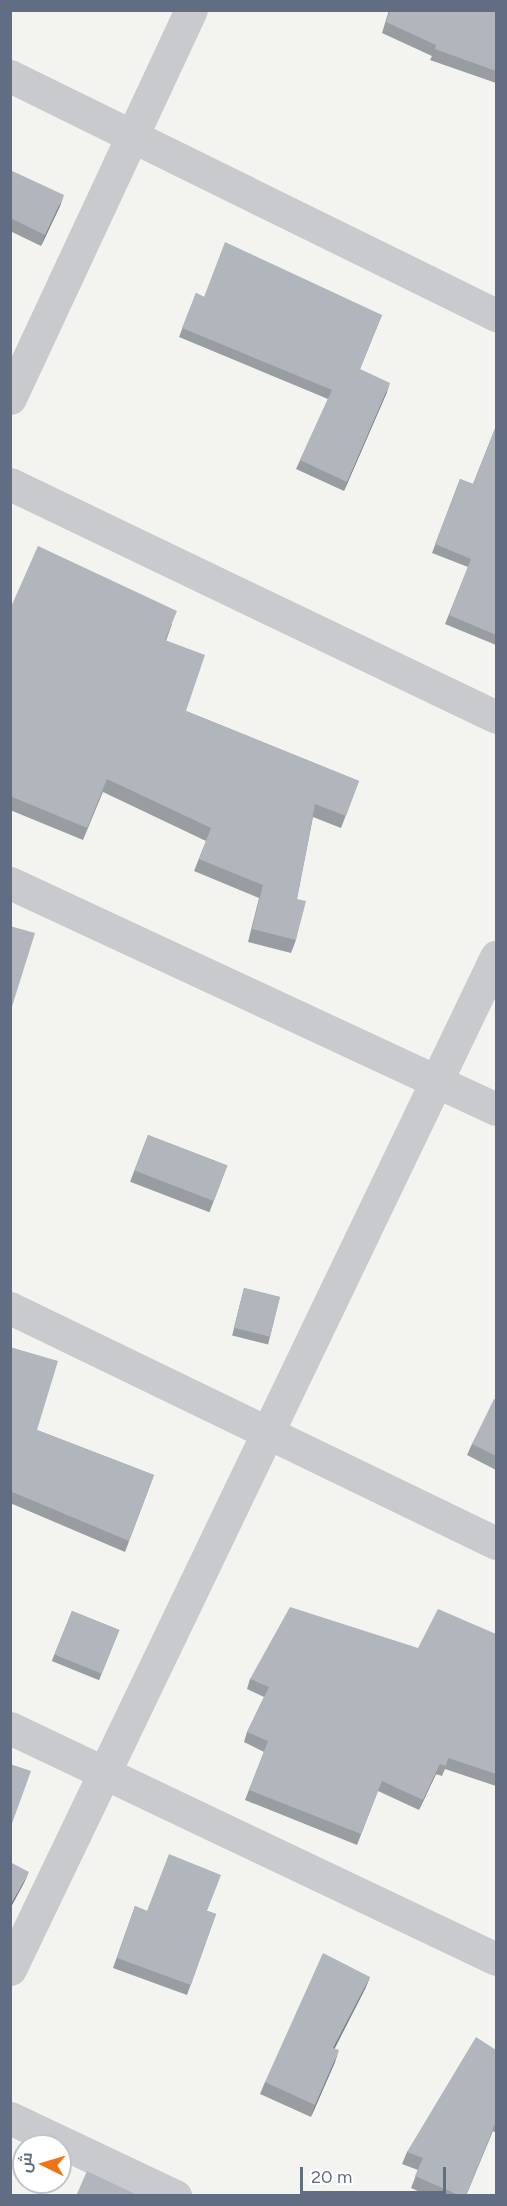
<!DOCTYPE html>
<html>
<head>
<meta charset="utf-8">
<style>
  body { margin:0 }
  #map { position:relative; width:507px; height:2206px; overflow:hidden; background:#f3f4f0; font-family:Figtree,Cairo,sans-serif }
  div>[style] { position:absolute }
  [style*='--x'] { left:calc(var(--x)*1px); top:calc(var(--y)*1px); width:calc(var(--w)*1px); rotate:calc(var(--a)*1deg) }
  .minor>* { height:33px; margin:-16.5px; padding:0 16.5px; transform-origin:16.5px; border-radius:16.5px; background:#c8cace }
  .wall>* { inset:0; background:#989da2; transform-origin:0 0 }
  .shaded-wall>* { inset:0; background:#7c7f84 }
  .building>* { inset:0; background:#b1b6bc; transform-origin:0 0 }
  span { translate:-50% -50%; white-space:nowrap; text-align:center; line-height:1.15; -webkit-text-stroke:6px #fff; paint-order:stroke }
  .frame { position:absolute; inset:0; border:12px solid #616d83; pointer-events:none }
  .north { position:absolute; left:12px; top:2134px; width:60px; height:60px; box-sizing:border-box; background:#fff; border:2px solid #c0c5cd; border-radius:50%; rotate:275deg; font-size:16px; font-weight:700; line-height:24px; text-align:center; color:#616d83 }
  .north::after { content:''; display:block; margin:auto; width:21px; height:27px; background:#f07414; clip-path:polygon(50% 0,100% 100%,50% 72%,0 100%) }
  .scale { position:absolute; left:300px; top:2167px; width:146px; height:27px; box-sizing:border-box; border:3px solid #616d83; border-top:0; padding-left:8px; font-size:18px; line-height:21px; white-space:nowrap; color:#616d83; -webkit-text-stroke:4px #fff; paint-order:stroke }
</style>
</head>
<body>
<div id="map">
  <div class="minor">
    <div style="--x:10;--y:76;--w:542;--a:26.19"></div>
    <div style="--x:10;--y:398;--w:428;--a:-65"></div>
    <div style="--x:10;--y:484;--w:539;--a:25.61"></div>
    <div style="--x:10;--y:883;--w:536;--a:24.94"></div>
    <div style="--x:10;--y:1308;--w:540;--a:25.81"></div>
    <div style="--x:10;--y:1728;--w:538;--a:25.42"></div>
    <div style="--x:10;--y:1969;--w:1123;--a:-64.35"></div>
    <div style="--x:10;--y:2118;--w:183;--a:25.3"></div>
  </div>
  <div class="wall">
    <div style="clip-path:polygon(389px 10px,496px 10px,496px 83px,430px 60px,432px 56px,382px 33px)"></div>
    <div style="clip-path:polygon(10px 170px,60px 206px,41px 246px,10px 231px)"></div>
    <div style="clip-path:polygon(196px 293px,204px 297px,382px 315px,360px 369px,387px 392px,344px 491px,296px 469px,328px 399px,179px 337px)"></div>
    <div style="clip-path:polygon(496px 426px,496px 645px,445px 624px,468px 567px,432px 553px,460px 479px,473px 484px)"></div>
    <div style="clip-path:polygon(10px 609px,172px 624px,166px 641px,186px 711px,359px 781px,341px 828px,313px 817px,297px 899px,296px 940px,291px 953px,248px 942px,259px 898px,194px 871px,206px 841px,103px 792px,83px 840px,10px 810px)"></div>
    <div style="left:148px;top:1135px;width:85px;height:50px;rotate:21deg"></div>
    <div style="left:244px;top:1288px;width:37px;height:49px;rotate:14deg"></div>
    <div style="clip-path:polygon(10px 1347px,37px 1430px,154px 1475px,125px 1552px,10px 1503px)"></div>
    <div style="clip-path:polygon(496px 1400px,496px 1470px,467px 1455px,472px 1444px)"></div>
    <div style="left:72px;top:1611px;width:51px;height:54px;rotate:22deg"></div>
    <div style="clip-path:polygon(496px 1634px,496px 1786px,445px 1769px,442px 1776px,436px 1774px,419px 1810px,378px 1791px,357px 1845px,245px 1800px,264px 1752px,244px 1742px,247px 1732px,264px 1697px,247px 1689px,250px 1679px)"></div>
    <div style="clip-path:polygon(135px 1906px,147px 1911px,208px 1911px,216px 1914px,187px 1995px,113px 1968px)"></div>
    <div style="clip-path:polygon(370px 1977px,365px 1989px,335px 2048px,335px 2062px,311px 2117px,260px 2094px,265px 2082px)"></div>
    <div style="clip-path:polygon(496px 2050px,496px 2133px,493px 2131px,466px 2196px,429px 2196px,411px 2188px,418px 2170px,402px 2164px,407px 2152px)"></div>
  </div>
  <div class="shaded-wall">
    <div style="clip-path:polygon(64px 195px,60px 206px,41px 246px,45px 235px)"></div>
    <div style="clip-path:polygon(390px 383px,387px 392px,344px 491px,347px 482px)"></div>
    <div style="clip-path:polygon(440px 1764px,436px 1774px,419px 1810px,423px 1800px)"></div>
    <div style="clip-path:polygon(29px 1872px,24px 1883px,10px 1909px,10px 1905px)"></div>
    <div style="clip-path:polygon(370px 1977px,365px 1989px,329px 2059px,333px 2048px)"></div>
    <div style="clip-path:polygon(339px 2050px,335px 2062px,311px 2117px,315px 2105px)"></div>
  </div>
  <div class="building">
    <div style="clip-path:polygon(390px 10px,496px 10px,496px 71px,435px 49px,436px 45px,386px 22px)"></div>
    <div style="clip-path:polygon(10px 170px,64px 195px,45px 235px,10px 218px)"></div>
    <div style="clip-path:polygon(225px 242px,382px 315px,360px 369px,390px 383px,347px 482px,300px 460px,332px 390px,182px 328px,196px 293px,204px 297px)"></div>
    <div style="clip-path:polygon(496px 426px,496px 635px,449px 615px,471px 559px,435px 544px,460px 479px,473px 484px)"></div>
    <div style="clip-path:polygon(38px 546px,177px 611px,165px 640px,205px 655px,186px 711px,359px 781px,346px 816px,315px 804px,297px 899px,306px 901px,296px 940px,252px 929px,263px 885px,199px 859px,211px 828px,107px 779px,87px 828px,10px 796px,10px 609px)"></div>
    <div style="clip-path:polygon(10px 926px,35px 933px,10px 1013px)"></div>
    <div style="left:148px;top:1135px;width:85px;height:38px;rotate:21deg"></div>
    <div style="left:244px;top:1288px;width:37px;height:41px;rotate:14deg"></div>
    <div style="clip-path:polygon(10px 1347px,58px 1361px,37px 1430px,154px 1475px,129px 1541px,10px 1491px)"></div>
    <div style="clip-path:polygon(494px 1399px,496px 1400px,496px 1456px,472px 1444px)"></div>
    <div style="clip-path:polygon(290px 1607px,418px 1648px,438px 1609px,496px 1634px,496px 1774px,448px 1758px,446px 1766px,440px 1764px,423px 1800px,382px 1781px,361px 1834px,249px 1790px,268px 1741px,247px 1732px,269px 1687px,250px 1679px)"></div>
    <div style="left:72px;top:1611px;width:51px;height:47px;rotate:22deg"></div>
    <div style="clip-path:polygon(10px 1764px,31px 1771px,10px 1829px)"></div>
    <div style="clip-path:polygon(169px 1854px,221px 1875px,207px 1911px,216px 1914px,191px 1985px,117px 1958px,135px 1906px,147px 1911px)"></div>
    <div style="clip-path:polygon(10px 1862px,29px 1872px,10px 1905px)"></div>
    <div style="clip-path:polygon(323px 1953px,370px 1977px,333px 2048px,339px 2050px,315px 2105px,265px 2082px)"></div>
    <div style="clip-path:polygon(476px 2037px,496px 2050px,496px 2121px,466px 2196px,461px 2196px,415px 2176px,423px 2158px,407px 2152px)"></div>
    <div style="clip-path:polygon(87px 2171px,139px 2196px,76px 2196px)"></div>
  </div>
  <div class="frame"></div>
  <div class="north">ش</div>
  <div class="scale">20 m</div>
</div>
</body>
</html>
